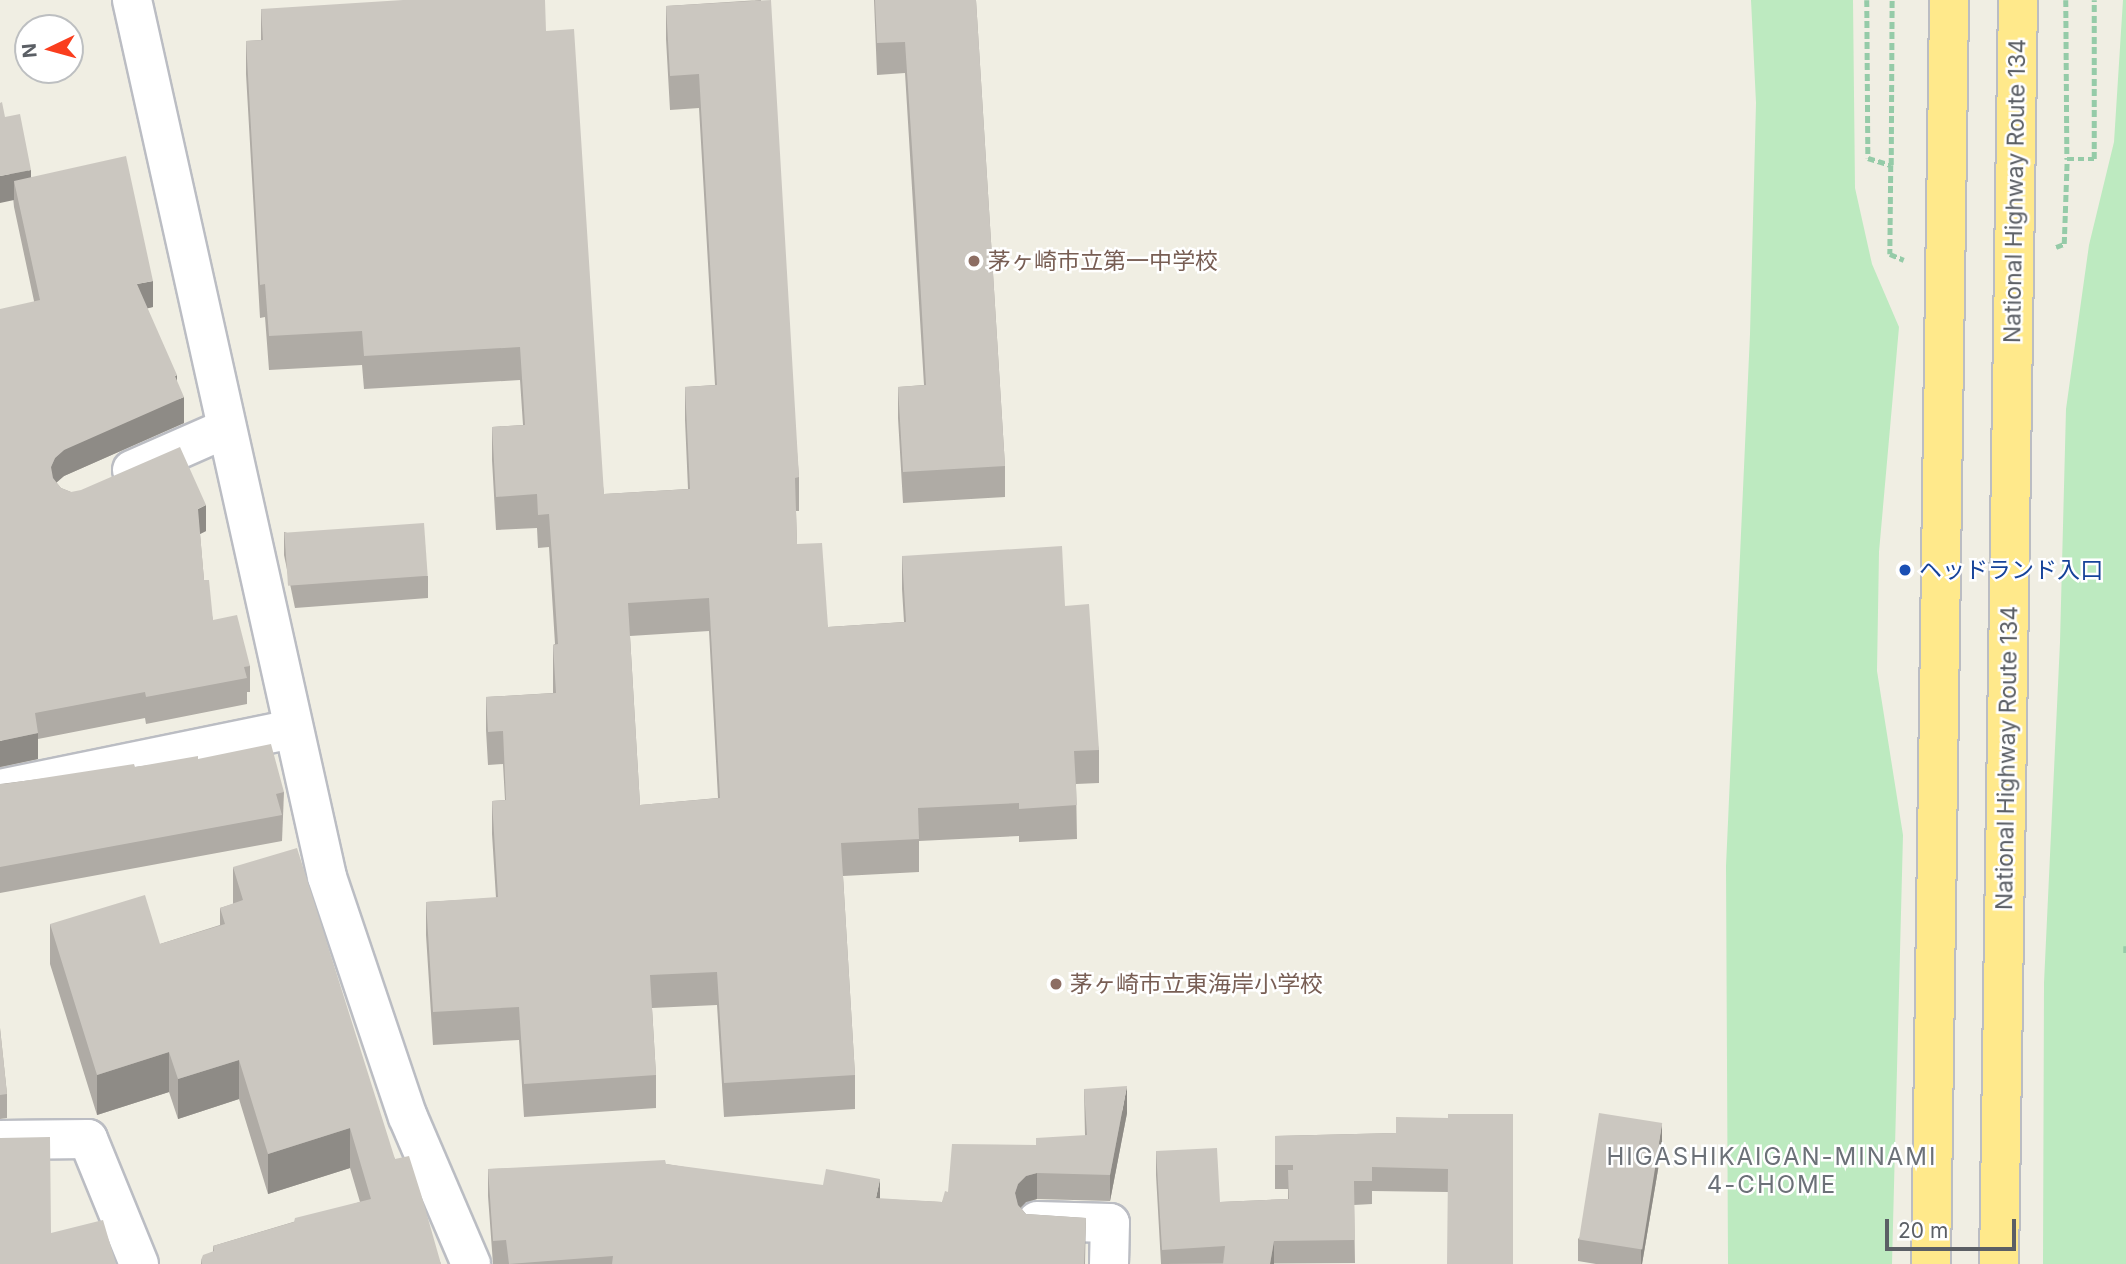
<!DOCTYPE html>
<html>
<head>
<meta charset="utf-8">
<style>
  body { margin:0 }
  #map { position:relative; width:2126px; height:1264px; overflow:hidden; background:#f0eee3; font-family:Inter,"Noto Sans JP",sans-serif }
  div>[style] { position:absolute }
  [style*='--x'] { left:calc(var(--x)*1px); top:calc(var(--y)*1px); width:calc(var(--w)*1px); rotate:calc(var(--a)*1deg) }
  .green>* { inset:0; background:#bdeac0 }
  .path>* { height:4.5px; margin-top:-2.25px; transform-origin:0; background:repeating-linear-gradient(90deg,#95cba8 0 7px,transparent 0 10.5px) }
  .roads { filter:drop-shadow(2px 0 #bbbdc3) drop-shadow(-2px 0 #bbbdc3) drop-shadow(0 2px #bbbdc3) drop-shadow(0 -2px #bbbdc3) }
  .minor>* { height:38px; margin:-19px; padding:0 19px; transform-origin:19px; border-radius:19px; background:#fff }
  .highway>* { height:38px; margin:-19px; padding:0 19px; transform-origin:19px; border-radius:19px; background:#ffe98b }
  .wall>* { inset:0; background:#afaba5 }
  .shaded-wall>* { inset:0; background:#8e8b86 }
  .building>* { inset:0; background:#cbc7c0; transform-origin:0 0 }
  .dots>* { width:19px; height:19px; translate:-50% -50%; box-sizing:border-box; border:4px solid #fff; border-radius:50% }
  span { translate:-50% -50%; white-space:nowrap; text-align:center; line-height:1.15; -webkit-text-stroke:5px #fff; paint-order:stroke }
  .street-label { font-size:23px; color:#5b5f65 }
  .education-label { font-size:23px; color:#785e54 }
  .left { translate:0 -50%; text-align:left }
  .transit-label { font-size:23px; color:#164399 }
  .neighbourhood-label { font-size:24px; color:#6c7178; letter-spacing:2px }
  .north { position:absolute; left:14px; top:14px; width:70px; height:70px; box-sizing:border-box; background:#fff; border:2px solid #bdbfc1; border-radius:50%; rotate:265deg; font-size:19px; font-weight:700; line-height:28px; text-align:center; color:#5b5f65 }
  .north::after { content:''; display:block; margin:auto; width:24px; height:32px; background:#fa3e1e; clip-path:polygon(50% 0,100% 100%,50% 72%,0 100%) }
  .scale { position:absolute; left:1885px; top:1219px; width:131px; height:32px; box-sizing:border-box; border:4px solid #5b5f65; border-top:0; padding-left:9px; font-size:21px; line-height:24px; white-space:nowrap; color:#5b5f65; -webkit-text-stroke:5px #fff; paint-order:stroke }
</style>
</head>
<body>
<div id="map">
  <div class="green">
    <div style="clip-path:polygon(1751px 0,1853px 0,1855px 188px,1872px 264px,1899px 327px,1879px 552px,1877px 671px,1903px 835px,1892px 1264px,1728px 1264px,1726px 866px,1750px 334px,1756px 103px)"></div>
    <div style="clip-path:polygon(2123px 0,2126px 0,2126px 1264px,2043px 1264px,2044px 983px,2060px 642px,2066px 409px,2089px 245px,2114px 142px)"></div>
  </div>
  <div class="path">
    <div style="--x:1867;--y:0;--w:158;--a:89.6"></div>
    <div style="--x:1868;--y:158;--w:24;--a:17"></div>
    <div style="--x:1891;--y:165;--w:165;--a:-89.7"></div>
    <div style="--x:2066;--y:0;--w:159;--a:89.6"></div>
    <div style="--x:2067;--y:159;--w:27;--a:0"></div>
    <div style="--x:2094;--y:159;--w:159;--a:-90"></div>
    <div style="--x:1891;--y:165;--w:89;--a:90.6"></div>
    <div style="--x:1890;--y:254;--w:15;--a:23"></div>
    <div style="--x:2056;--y:247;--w:9;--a:-21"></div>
    <div style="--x:2064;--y:244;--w:85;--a:-88"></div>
    <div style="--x:2126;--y:946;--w:8;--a:90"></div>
  </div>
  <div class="roads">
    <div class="minor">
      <div style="--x:132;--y:0;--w:898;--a:77.46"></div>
      <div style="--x:327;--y:877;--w:253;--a:71.4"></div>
      <div style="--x:408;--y:1117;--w:160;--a:66.8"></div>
      <div style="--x:132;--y:470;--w:102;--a:-23.8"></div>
      <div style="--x:0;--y:789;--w:299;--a:-11.6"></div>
      <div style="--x:0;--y:1140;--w:88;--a:-0.7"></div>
      <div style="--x:88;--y:1139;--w:135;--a:67.8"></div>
      <div style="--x:1037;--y:1221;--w:73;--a:1.6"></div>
      <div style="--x:1110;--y:1223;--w:41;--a:91.4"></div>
    </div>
    <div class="highway">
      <div style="--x:1931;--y:1264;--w:1264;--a:-89.18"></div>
      <div style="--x:1999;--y:1264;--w:1264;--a:-89.14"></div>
    </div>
  </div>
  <div class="wall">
    <div style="clip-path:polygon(evenodd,761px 0,799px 477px,799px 511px,796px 511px,797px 544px,828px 627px,904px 622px,902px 589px,902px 556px,1065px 606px,1099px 750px,1099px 783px,1076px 784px,1077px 839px,1019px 842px,1019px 836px,919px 841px,919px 872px,843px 876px,855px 1075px,855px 1109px,724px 1117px,717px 1005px,652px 1008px,656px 1075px,656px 1108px,524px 1117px,519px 1040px,433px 1045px,426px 935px,426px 902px,496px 898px,492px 834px,492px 801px,505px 800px,503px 764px,488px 765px,486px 730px,486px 697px,553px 693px,553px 645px,555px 644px,549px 547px,538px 548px,537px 528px,496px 530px,492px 460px,492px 427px,523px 425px,520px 380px,364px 389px,362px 365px,269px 370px,265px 317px,260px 318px,246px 74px,246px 41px,261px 40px,261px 9px,546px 31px,604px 494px,688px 489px,685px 420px,685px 387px,715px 385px,699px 108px,670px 110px,666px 39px,666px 6px,761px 0,709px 631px,718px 798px,640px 805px,630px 636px,709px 631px)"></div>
    <div style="clip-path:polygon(874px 0,976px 0,1005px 466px,1005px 497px,903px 503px,898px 418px,898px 387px,924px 385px,905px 73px,877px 75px)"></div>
    <div style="clip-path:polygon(5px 117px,31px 177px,153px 307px,147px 308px,177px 383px,184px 423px,64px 476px,56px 482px,61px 488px,71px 492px,206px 531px,200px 534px,204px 580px,213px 620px,250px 666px,250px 692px,247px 692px,247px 704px,146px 724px,145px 718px,38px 739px,38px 759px,0 767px,34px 301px,14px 207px)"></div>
    <div style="clip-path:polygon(284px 532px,428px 576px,428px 598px,295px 608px,284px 555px)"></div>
    <div style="clip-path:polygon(198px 759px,284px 792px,282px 841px,0 893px,0 784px)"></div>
    <div style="clip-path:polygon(233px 867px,395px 1159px,441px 1264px,201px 1264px,201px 1260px,213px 1252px,213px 1246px,360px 1202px,350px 1168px,268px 1194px,239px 1099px,178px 1119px,169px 1092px,97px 1115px,50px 964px,50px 924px,160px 944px,220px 925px,220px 908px,233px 904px)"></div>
    <div style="clip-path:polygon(0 1028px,7px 1094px,7px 1118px,0 1119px)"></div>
    <div style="clip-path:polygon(1084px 1089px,1127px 1113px,1110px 1201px,1037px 1199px,1026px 1202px,1021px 1208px,1026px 1214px,1086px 1218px,1085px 1264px,493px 1264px,488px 1196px,488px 1169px,666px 1164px,880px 1199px,942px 1202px,948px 1192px,1036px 1145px,1085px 1136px)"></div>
    <div style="clip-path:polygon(1448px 1118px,1448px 1192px,1372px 1191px,1372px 1204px,1354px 1205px,1355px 1263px,1161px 1264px,1156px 1175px,1156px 1151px,1220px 1202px,1288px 1199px,1288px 1189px,1275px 1189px,1275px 1136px,1396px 1133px)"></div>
    <div style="clip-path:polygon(1662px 1146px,1642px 1264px,1596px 1264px,1578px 1261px,1578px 1239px)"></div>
  </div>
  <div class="shaded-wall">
    <div style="clip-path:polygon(31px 170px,31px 196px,14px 181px,14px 200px,0 203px,0 176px)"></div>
    <div style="clip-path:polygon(153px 281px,153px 307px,137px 311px,137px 284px)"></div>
    <div style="clip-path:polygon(177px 375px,177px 400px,184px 397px,184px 423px,64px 476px,55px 484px,51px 493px,51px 467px,55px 458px,64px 450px)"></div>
    <div style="clip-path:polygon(206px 505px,206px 531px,198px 535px,198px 509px)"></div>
    <div style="clip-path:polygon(38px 733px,38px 759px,0 767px,0 741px)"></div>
    <div style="clip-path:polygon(169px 1052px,169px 1092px,97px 1115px,97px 1075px)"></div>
    <div style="clip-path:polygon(239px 1060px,239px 1099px,178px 1119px,178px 1079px)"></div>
    <div style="clip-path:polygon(1127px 1086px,1127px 1113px,1110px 1201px,1110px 1175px)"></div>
    <div style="clip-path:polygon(1662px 1123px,1662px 1146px,1642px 1264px,1641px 1264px,1641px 1249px)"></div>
    <div style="clip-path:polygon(350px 1128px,350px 1168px,268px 1194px,268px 1154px)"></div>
    <div style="clip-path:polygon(1037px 1173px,1037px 1199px,1026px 1202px,1018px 1210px,1015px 1193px,1018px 1184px,1026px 1176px)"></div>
    <div style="clip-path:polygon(880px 1179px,880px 1206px,876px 1198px)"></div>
    <div style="clip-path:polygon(1274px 1241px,1274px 1264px,1270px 1264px)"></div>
  </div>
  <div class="building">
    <div style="clip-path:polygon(evenodd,403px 0,545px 0,546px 31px,574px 29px,604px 494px,690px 489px,685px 387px,717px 385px,699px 74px,670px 76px,666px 6px,771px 0,799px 477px,795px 478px,797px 544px,822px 543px,828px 627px,906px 622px,902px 556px,1062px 546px,1065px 606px,1089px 604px,1099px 750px,1074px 751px,1077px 805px,1019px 809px,1019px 803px,918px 808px,919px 839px,841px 843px,855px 1075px,724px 1083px,717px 972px,650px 975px,656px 1075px,524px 1084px,519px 1007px,433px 1012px,426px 902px,498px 897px,492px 801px,506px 800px,503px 731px,488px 732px,486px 697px,556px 693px,553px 645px,558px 644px,549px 514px,538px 515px,537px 494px,496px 497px,492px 427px,525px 425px,520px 347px,364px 356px,362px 331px,269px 336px,265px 284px,260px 285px,246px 41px,263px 40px,261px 9px,403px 0,709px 598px,720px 798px,640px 805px,628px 603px,709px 598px)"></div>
    <div style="clip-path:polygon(875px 0,976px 0,1005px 466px,903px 472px,898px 387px,926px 385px,916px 208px,905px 42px,877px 43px)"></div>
    <div style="clip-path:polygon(2px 102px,5px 117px,20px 114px,31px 170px,0 176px,0 103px)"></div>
    <div style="clip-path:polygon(126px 156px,153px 281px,137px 284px,177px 375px,175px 376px,184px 397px,64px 450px,55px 458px,51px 467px,53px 478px,61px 488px,71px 492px,81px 490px,180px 447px,206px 505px,198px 509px,204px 580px,209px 580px,213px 620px,237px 615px,250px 666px,244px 667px,247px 678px,146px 697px,145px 692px,35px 713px,38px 733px,0 741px,0 309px,40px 300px,14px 181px)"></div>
    <div style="left:424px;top:523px;width:53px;height:140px;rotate:86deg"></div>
    <div style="clip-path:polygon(271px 744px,284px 792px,276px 794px,282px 815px,0 867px,0 784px,4px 784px,134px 764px,135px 767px,198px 756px,198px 759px)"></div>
    <div style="clip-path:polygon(297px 848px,395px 1159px,409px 1156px,421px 1194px,441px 1264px,202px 1264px,201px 1260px,203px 1255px,214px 1251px,213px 1246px,294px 1222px,295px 1218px,371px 1199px,350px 1128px,268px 1154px,239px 1060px,178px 1079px,169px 1052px,97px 1075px,50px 924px,145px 895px,160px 944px,225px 924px,220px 908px,243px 900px,233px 867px)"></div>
    <div style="clip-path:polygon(0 1028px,7px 1094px,0 1095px)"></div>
    <div style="clip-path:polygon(1127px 1086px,1110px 1175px,1037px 1173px,1026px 1176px,1018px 1184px,1015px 1193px,1018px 1205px,1026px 1214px,1086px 1218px,1084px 1264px,612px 1264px,613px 1256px,509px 1264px,506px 1240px,493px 1241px,488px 1169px,665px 1160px,666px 1164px,823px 1185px,826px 1169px,880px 1179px,876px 1198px,942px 1202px,945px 1191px,948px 1192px,952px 1144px,1036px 1145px,1036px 1138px,1087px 1135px,1084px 1089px)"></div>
    <div style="left:1599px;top:1113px;width:64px;height:128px;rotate:9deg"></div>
    <div style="clip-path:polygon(1448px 1114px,1513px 1114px,1513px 1264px,1447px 1264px,1448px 1169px,1372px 1167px,1372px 1181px,1354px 1181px,1355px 1240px,1274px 1241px,1270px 1264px,1223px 1264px,1225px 1246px,1162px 1250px,1156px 1151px,1217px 1148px,1220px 1202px,1289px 1199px,1288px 1170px,1293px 1170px,1293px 1165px,1275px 1165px,1275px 1136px,1396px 1133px,1396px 1117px,1448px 1118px)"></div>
    <div style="clip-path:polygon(50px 1137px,51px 1233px,103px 1220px,116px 1264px,0 1264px,0 1138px)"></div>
  </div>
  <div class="dots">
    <div style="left:974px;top:261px;background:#8d6e63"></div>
    <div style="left:1905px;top:570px;background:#1a4fb4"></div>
    <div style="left:1056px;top:984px;background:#8d6e63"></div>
  </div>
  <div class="street-label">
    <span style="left:2015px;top:191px;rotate:-89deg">National Highway Route 134</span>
    <span style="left:2007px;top:758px;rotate:-89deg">National Highway Route 134</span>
  </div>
  <div class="education-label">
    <span class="left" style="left:988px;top:261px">茅ヶ崎市立第一中学校</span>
    <span class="left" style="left:1070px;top:984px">茅ヶ崎市立東海岸小学校</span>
  </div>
  <div class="transit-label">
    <span class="left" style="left:1919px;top:570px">ヘッドランド入口</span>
  </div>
  <div class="neighbourhood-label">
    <span style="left:1772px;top:1171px">HIGASHIKAIGAN-MINAMI<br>4-CHOME</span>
  </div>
  <div class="north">N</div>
  <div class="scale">20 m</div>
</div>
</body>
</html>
